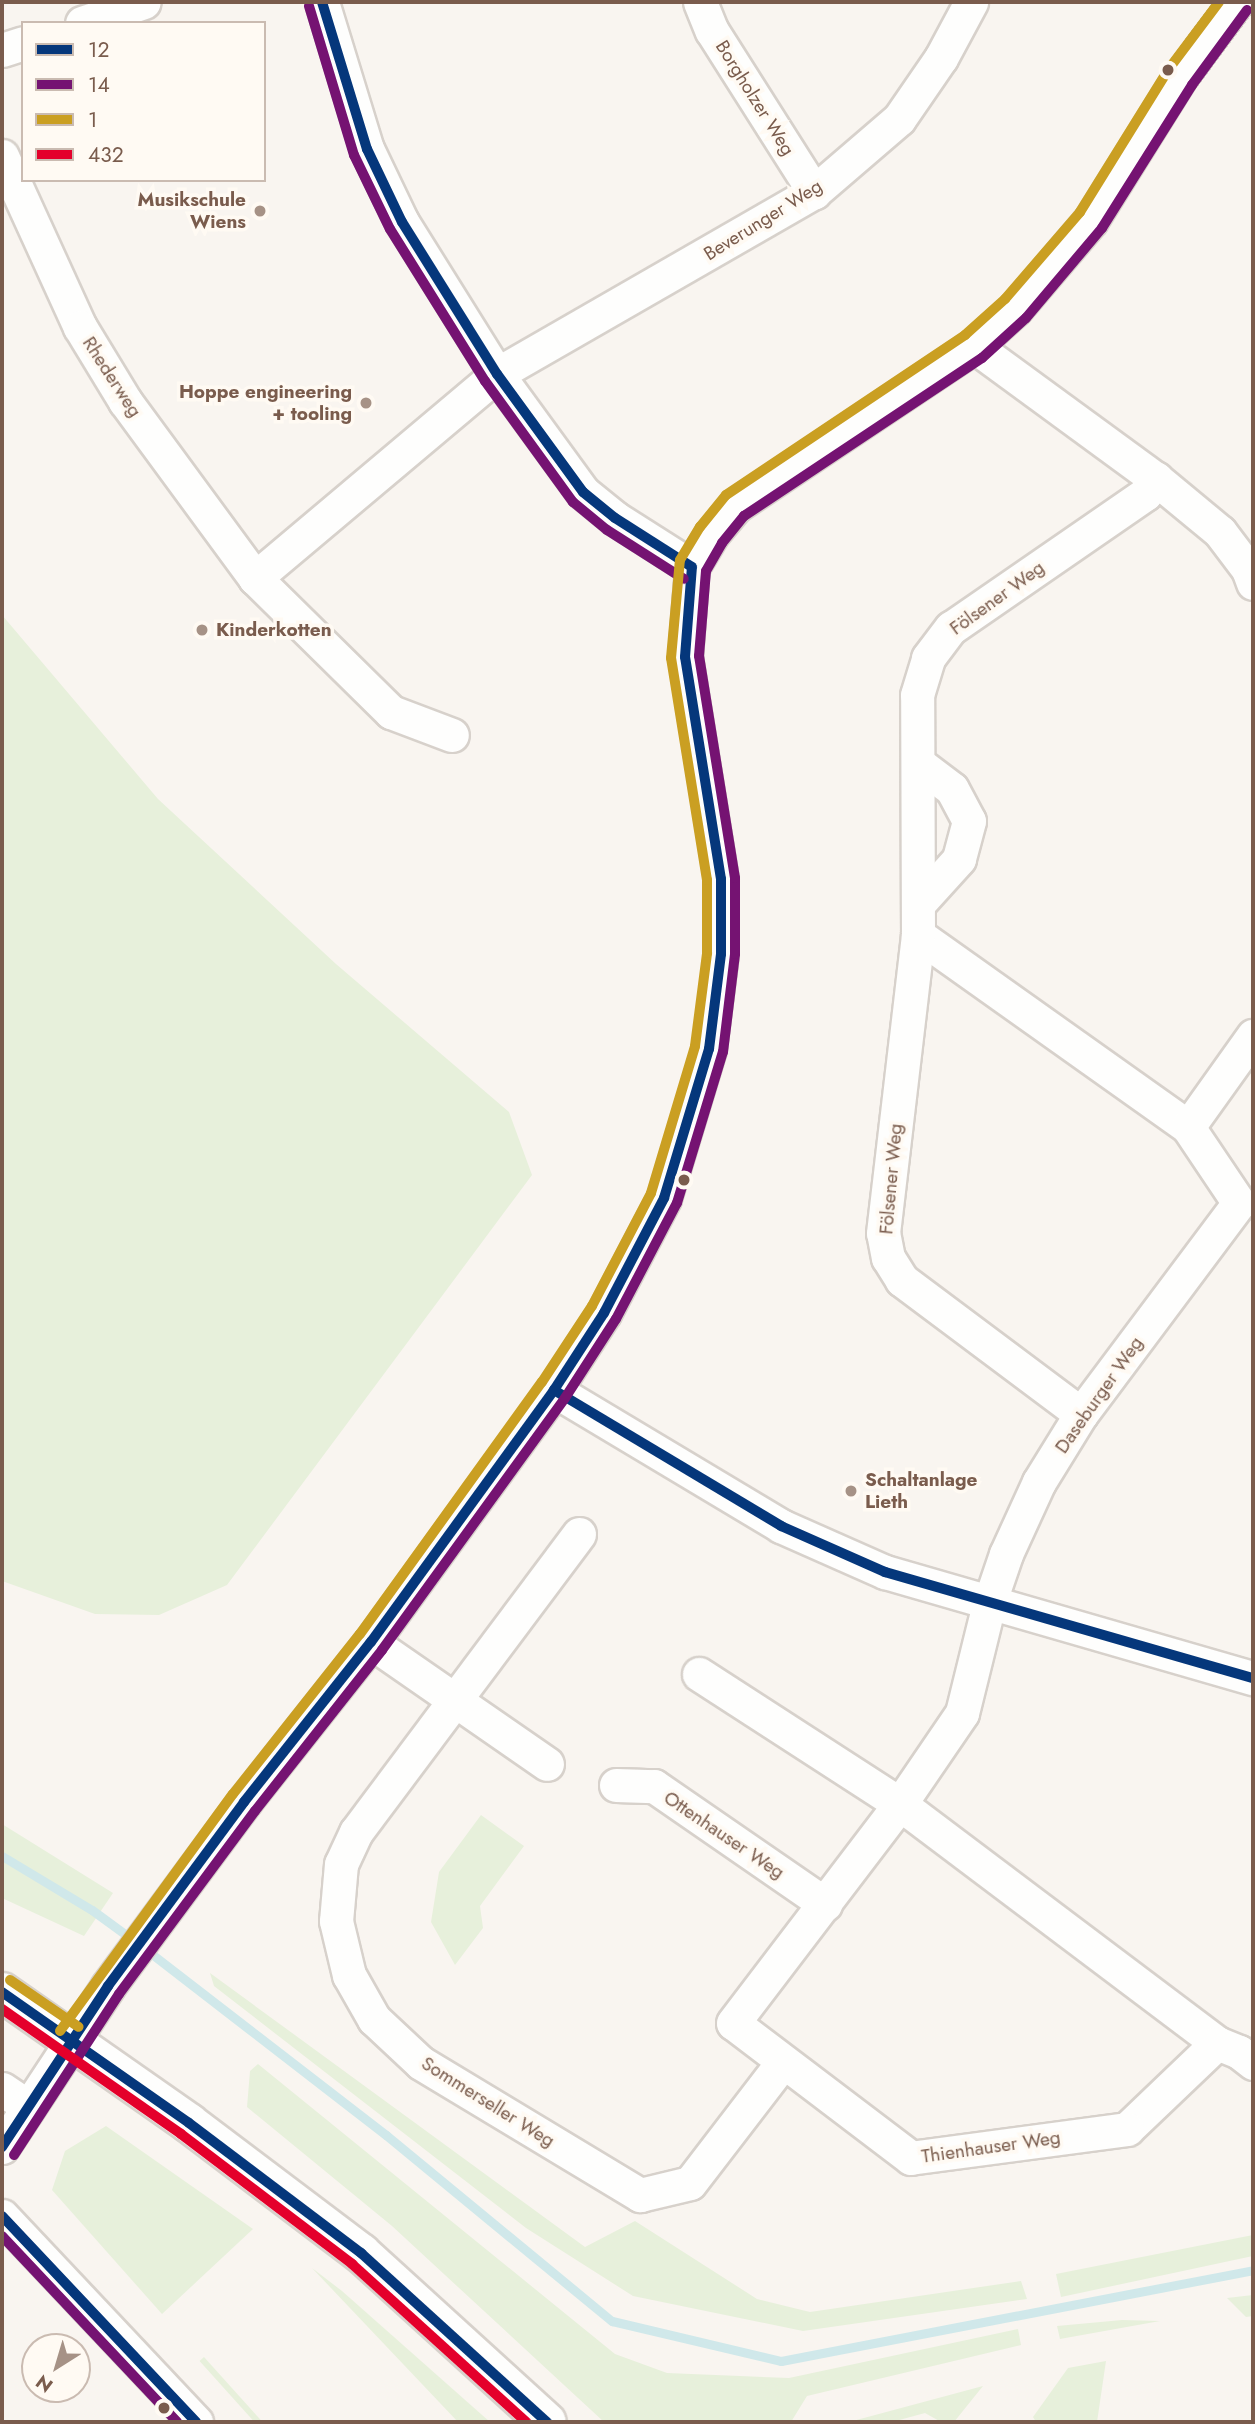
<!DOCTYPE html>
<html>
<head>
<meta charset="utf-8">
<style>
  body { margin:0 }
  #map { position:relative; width:1255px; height:2424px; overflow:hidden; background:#f9f5f0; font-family:Jost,sans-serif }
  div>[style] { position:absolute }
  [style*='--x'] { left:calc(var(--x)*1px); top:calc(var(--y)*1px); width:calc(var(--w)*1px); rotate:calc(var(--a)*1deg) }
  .green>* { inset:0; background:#e7f0db; transform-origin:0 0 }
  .stream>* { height:9px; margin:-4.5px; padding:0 4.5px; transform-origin:4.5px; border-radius:4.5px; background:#d0e8ea }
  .roads { filter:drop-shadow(2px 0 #d7d1cb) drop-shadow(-2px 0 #d7d1cb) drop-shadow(0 2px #d7d1cb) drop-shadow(0 -2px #d7d1cb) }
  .minor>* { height:33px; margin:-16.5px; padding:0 16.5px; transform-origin:16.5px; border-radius:16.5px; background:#fefefd }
  .secondary>* { height:38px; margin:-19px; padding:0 19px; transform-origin:19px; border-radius:19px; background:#fefefd }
  .bus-1>* { height:10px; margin:-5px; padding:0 5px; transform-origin:5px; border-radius:5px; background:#05377b }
  .bus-2>* { height:10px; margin:-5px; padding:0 5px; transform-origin:5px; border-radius:5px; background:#751372 }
  .bus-3>* { height:10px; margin:-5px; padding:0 5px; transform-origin:5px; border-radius:5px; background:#ca9f22 }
  .bus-4>* { height:10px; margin:-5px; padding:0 5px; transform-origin:5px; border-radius:5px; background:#e4002b }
  .dots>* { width:19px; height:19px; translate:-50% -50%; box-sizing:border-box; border:4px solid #fffaf3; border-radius:50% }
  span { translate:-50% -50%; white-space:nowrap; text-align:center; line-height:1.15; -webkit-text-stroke:7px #fffaf3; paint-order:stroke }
  .street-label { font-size:19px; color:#7a5c4d }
  .poi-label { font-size:19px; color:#7a5c4d; font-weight:700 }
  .right { translate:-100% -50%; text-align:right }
  .left { translate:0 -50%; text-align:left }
  .frame { position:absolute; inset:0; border:4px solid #7a5c4d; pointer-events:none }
  .legend { position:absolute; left:21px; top:21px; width:245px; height:161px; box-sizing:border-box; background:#fffaf3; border:2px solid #cabbb1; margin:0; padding:9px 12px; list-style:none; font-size:21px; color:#7a5c4d }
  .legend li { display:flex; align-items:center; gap:14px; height:35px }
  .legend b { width:35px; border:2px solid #cabbb1 }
  .north { position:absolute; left:21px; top:2333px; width:70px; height:70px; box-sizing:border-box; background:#fffaf3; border:2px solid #cabbb1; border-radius:50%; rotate:217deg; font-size:19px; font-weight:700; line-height:28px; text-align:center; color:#7a5c4d }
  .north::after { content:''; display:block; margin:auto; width:24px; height:32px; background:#a69286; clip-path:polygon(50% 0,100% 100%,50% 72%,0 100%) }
</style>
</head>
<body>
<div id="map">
  <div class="green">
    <div style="clip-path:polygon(2px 615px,158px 799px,336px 964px,509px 1112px,532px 1175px,227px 1585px,159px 1615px,95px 1614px,2px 1581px)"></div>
    <div style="clip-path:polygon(481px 1815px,524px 1846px,480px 1906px,483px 1928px,455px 1965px,431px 1922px,439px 1872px)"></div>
    <div style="clip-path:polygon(2px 1824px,113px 1893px,84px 1936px,2px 1898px)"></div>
    <div style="clip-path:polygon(210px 1973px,585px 2247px,635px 2221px,757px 2299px,810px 2312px,1021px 2281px,1027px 2299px,803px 2331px,633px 2296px,526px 2228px,214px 1986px)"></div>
    <div style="clip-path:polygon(258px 2064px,615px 2354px,667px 2373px,789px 2378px,1018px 2329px,1021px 2345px,807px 2396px,791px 2422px,604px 2422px,392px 2226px,247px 2107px,250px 2071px)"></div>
    <div style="clip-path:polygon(106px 2126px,253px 2229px,162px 2314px,52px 2190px,65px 2151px)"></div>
    <div style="clip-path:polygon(1253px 2235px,1253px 2256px,1061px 2297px,1056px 2274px)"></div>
    <div style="clip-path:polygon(312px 2268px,342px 2291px,490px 2422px,458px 2422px)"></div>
    <div style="clip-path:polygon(1253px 2295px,1253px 2316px,1246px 2317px,1227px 2298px)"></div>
    <div style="clip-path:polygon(1122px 2320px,1160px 2321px,1060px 2339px,1057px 2326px)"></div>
    <div style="left:204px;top:2357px;width:88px;height:6px;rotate:48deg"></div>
    <div style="clip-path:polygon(1106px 2361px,1097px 2422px,1036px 2422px,1033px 2417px,1068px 2368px)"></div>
    <div style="clip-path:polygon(983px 2386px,954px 2422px,941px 2422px,925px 2413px,892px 2422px,849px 2422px)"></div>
  </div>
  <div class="stream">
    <div style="--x:2;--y:1856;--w:105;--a:31"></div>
    <div style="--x:92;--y:1910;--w:51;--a:36.2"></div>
    <div style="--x:144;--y:1948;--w:306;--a:37.7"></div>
    <div style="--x:386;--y:2135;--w:293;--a:39.5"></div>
    <div style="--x:612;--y:2321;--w:174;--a:13.3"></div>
    <div style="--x:781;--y:2361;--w:481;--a:-10.9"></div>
  </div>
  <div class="roads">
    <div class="minor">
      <div style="--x:322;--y:2;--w:154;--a:73"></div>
      <div style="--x:367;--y:149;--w:81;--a:64.4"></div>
      <div style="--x:402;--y:222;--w:179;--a:58"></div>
      <div style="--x:497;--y:374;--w:146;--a:53.9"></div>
      <div style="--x:583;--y:492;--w:41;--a:39.1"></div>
      <div style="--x:615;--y:518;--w:91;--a:32.5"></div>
      <div style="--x:700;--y:2;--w:31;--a:68"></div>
      <div style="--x:712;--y:31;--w:191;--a:57.6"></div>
      <div style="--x:82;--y:23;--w:65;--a:-18.7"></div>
      <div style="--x:2;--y:50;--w:22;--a:-18"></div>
      <div style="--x:2;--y:156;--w:188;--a:65.5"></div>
      <div style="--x:80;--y:327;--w:87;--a:58.7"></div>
      <div style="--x:125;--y:401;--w:220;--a:53.7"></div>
      <div style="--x:255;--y:578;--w:317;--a:-40.1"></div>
      <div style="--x:497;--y:374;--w:366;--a:-29.9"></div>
      <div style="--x:814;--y:192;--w:112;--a:-40.7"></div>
      <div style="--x:899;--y:119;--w:74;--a:-55.5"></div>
      <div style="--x:941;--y:58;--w:64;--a:-61.8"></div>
      <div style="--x:974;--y:346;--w:225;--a:36.2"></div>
      <div style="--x:1156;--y:479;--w:83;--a:39.6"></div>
      <div style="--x:1220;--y:532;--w:46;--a:52.9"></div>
      <div style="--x:1248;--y:569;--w:15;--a:70"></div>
      <div style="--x:255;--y:578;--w:191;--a:44.6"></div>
      <div style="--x:391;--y:712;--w:65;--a:20.7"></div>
      <div style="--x:919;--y:764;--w:41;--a:37.1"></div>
      <div style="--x:952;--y:789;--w:36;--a:62"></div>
      <div style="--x:969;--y:821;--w:39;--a:105"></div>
      <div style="--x:959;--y:859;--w:58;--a:132.2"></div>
      <div style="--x:918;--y:935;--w:331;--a:35.4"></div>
      <div style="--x:554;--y:1390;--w:265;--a:30.9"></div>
      <div style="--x:781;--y:1526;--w:114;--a:23.9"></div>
      <div style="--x:885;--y:1572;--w:383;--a:16.1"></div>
      <div style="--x:1081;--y:1414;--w:224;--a:-143.2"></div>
      <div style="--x:902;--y:1280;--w:26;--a:-122"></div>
      <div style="--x:888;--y:1258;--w:25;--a:-101"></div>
      <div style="--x:883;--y:1233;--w:300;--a:-83.3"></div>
      <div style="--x:918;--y:935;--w:240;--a:-90.2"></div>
      <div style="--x:917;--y:695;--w:39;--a:-73"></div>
      <div style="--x:928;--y:658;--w:38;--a:-53"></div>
      <div style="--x:951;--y:628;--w:236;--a:-34.6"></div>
      <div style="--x:1145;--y:494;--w:19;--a:-54"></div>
      <div style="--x:579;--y:1534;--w:372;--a:126.8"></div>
      <div style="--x:356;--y:1832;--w:35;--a:115"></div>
      <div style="--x:341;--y:1864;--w:57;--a:95"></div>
      <div style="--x:336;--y:1921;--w:56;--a:76.5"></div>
      <div style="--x:349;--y:1975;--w:51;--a:60.4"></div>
      <div style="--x:374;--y:2019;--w:64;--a:43.1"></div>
      <div style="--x:421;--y:2063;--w:256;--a:31.1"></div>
      <div style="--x:640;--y:2195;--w:51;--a:-13.5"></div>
      <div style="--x:690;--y:2183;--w:153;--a:-52.5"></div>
      <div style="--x:371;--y:1642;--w:214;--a:34.7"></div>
      <div style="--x:699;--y:1674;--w:239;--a:32.9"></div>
      <div style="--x:900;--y:1804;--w:397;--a:37"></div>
      <div style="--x:1217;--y:2043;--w:124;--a:136.3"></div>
      <div style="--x:1127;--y:2129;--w:218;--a:172.4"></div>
      <div style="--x:911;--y:2158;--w:223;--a:-142.8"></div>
      <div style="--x:733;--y:2023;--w:275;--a:-52.7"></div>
      <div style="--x:900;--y:1804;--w:110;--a:-55.7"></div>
      <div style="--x:962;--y:1713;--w:112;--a:-76.1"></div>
      <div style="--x:989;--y:1604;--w:53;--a:-71.2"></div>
      <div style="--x:1006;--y:1554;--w:79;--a:-65.4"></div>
      <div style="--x:1039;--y:1482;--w:80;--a:-58.3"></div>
      <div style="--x:1081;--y:1414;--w:264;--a:-53.2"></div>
      <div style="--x:1239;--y:1203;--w:92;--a:-123.9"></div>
      <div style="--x:1188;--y:1127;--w:112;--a:-54.5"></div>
      <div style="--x:616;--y:1785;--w:38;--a:2"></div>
      <div style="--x:654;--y:1786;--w:208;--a:34.6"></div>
      <div style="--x:1217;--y:2043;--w:24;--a:22"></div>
      <div style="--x:1239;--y:2052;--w:18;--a:38"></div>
      <div style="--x:2;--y:2089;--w:30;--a:34"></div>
      <div style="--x:2;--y:2147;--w:193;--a:-56.6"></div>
      <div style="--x:108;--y:1986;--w:229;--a:-53.5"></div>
      <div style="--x:244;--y:1802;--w:204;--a:-51.6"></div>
      <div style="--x:371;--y:1642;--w:311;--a:-54"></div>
      <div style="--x:554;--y:1390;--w:92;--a:-57"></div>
      <div style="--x:604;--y:1313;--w:130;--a:-62.4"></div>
      <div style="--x:664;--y:1198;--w:156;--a:-73.2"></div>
      <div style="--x:709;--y:1049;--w:96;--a:-82.8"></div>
      <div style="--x:721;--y:954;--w:75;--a:-90"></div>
      <div style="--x:721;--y:879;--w:225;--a:-99.2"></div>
      <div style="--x:685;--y:657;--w:90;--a:-85.6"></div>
      <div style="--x:692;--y:567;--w:37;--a:-59"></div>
      <div style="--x:711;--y:535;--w:38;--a:-50"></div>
      <div style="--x:735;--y:506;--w:288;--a:-33.8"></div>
      <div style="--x:974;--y:346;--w:55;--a:-42.1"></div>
      <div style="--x:1015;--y:309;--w:117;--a:-49.5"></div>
      <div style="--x:1091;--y:220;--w:168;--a:-58.1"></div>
      <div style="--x:1180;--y:77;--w:94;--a:-53.3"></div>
      <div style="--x:2;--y:2216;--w:283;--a:46.7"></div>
    </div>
    <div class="secondary">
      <div style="--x:2;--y:1992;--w:228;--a:35"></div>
      <div style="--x:189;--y:2123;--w:216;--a:37.1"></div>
      <div style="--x:361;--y:2253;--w:251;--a:42.3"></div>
    </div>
  </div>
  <div class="bus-1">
    <div style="--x:322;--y:2;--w:154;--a:73"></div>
    <div style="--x:367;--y:149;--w:81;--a:64.4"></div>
    <div style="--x:402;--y:222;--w:179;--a:58"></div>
    <div style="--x:497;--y:374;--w:146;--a:53.9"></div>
    <div style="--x:583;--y:492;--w:41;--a:39.1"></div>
    <div style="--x:615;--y:518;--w:91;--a:32.5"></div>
    <div style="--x:554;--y:1390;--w:265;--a:30.9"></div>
    <div style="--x:781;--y:1526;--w:114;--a:23.9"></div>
    <div style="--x:885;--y:1572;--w:383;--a:16.1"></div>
    <div style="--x:2;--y:1992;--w:228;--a:35"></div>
    <div style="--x:189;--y:2123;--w:216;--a:37.1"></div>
    <div style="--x:361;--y:2253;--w:251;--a:42.3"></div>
    <div style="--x:2;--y:2147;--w:193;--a:-56.6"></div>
    <div style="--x:108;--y:1986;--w:229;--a:-53.5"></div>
    <div style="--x:244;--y:1802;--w:204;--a:-51.6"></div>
    <div style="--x:371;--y:1642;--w:311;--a:-54"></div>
    <div style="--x:554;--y:1390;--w:92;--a:-57"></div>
    <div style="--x:604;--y:1313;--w:130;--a:-62.4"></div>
    <div style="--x:664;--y:1198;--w:156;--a:-73.2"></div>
    <div style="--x:709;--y:1049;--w:96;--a:-82.8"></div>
    <div style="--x:721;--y:954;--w:75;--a:-90"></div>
    <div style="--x:721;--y:879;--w:225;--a:-99.2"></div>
    <div style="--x:685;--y:657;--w:90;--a:-85.6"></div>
    <div style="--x:2;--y:2216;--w:283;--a:46.7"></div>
  </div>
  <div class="bus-2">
    <div style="--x:309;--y:6;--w:156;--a:73.2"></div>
    <div style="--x:354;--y:155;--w:82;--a:64.1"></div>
    <div style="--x:390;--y:229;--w:179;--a:58"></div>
    <div style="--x:485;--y:381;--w:150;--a:54"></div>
    <div style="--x:573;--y:502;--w:44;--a:39.5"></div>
    <div style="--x:607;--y:530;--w:91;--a:32.5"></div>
    <div style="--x:14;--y:2155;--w:192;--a:-56.9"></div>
    <div style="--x:119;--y:1994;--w:228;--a:-53.4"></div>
    <div style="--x:255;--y:1811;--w:205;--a:-51.7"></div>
    <div style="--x:382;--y:1650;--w:311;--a:-54"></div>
    <div style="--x:565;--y:1398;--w:94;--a:-57.2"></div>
    <div style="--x:616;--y:1319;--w:131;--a:-62.3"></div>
    <div style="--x:677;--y:1203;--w:158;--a:-73.1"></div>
    <div style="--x:723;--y:1052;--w:99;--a:-83"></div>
    <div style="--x:735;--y:954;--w:76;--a:-90"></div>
    <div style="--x:735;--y:878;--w:225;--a:-99.2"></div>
    <div style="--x:699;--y:656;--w:85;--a:-85.3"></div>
    <div style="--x:706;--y:571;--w:32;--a:-60"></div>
    <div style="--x:722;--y:543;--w:35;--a:-51"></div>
    <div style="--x:744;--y:516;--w:286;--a:-33.6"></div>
    <div style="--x:982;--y:358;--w:59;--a:-42.3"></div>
    <div style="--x:1026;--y:318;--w:118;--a:-49.8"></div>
    <div style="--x:1102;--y:228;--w:169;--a:-57.8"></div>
    <div style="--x:1192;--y:85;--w:93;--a:-53.7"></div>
    <div style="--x:2;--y:2236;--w:255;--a:46.7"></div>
  </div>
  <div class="bus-3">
    <div style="--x:10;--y:1980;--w:83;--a:34.3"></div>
    <div style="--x:60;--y:2031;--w:293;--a:-53.9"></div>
    <div style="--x:233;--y:1794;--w:204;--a:-51.6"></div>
    <div style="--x:360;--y:1634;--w:311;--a:-54.2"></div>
    <div style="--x:542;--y:1382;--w:91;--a:-56.7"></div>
    <div style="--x:592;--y:1306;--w:127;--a:-62.4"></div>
    <div style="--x:651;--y:1193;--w:153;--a:-73.3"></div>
    <div style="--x:695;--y:1046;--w:94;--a:-82.6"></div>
    <div style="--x:707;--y:953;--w:73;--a:-90"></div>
    <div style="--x:707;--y:880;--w:225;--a:-99.2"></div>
    <div style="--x:671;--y:658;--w:98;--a:-84.8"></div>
    <div style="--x:680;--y:560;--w:39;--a:-59"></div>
    <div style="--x:700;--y:527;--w:41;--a:-50.9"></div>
    <div style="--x:726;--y:495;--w:288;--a:-33.8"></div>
    <div style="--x:965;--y:335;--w:54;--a:-42"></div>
    <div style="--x:1005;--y:299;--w:115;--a:-49.2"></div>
    <div style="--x:1080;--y:212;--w:167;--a:-58.2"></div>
    <div style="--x:1168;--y:70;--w:85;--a:-53.1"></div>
  </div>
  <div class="bus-4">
    <div style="--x:2;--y:2009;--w:218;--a:34.9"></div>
    <div style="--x:181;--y:2134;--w:215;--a:37.2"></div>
    <div style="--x:352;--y:2264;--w:235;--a:42.2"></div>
  </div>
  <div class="dots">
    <div style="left:1168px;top:70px;background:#7a5c4d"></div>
    <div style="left:260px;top:211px;background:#a69286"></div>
    <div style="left:366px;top:403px;background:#a69286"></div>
    <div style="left:202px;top:630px;background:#a69286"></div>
    <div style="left:684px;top:1180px;background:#7a5c4d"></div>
    <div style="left:851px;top:1491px;background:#a69286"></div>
    <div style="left:164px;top:2408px;background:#7a5c4d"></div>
  </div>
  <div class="street-label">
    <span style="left:755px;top:98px;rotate:58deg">Borgholzer Weg</span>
    <span style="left:763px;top:220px;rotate:-32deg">Beverunger Weg</span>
    <span style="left:112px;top:377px;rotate:57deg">Rhederweg</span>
    <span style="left:997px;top:598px;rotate:-36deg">Fölsener Weg</span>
    <span style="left:891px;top:1179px;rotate:-85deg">Fölsener Weg</span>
    <span style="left:1099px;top:1395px;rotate:-55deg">Daseburger Weg</span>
    <span style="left:724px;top:1835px;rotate:34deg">Ottenhauser Weg</span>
    <span style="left:488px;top:2102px;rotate:32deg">Sommerseller Weg</span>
    <span style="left:991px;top:2147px;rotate:-8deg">Thienhauser Weg</span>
  </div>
  <div class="poi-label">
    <span class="right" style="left:246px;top:211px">Musikschule<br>Wiens</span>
    <span class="right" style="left:352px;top:403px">Hoppe engineering<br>+ tooling</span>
    <span class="left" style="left:216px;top:630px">Kinderkotten</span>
    <span class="left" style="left:865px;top:1491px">Schaltanlage<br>Lieth</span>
  </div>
  <div class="frame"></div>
  <ul class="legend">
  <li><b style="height:9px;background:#05377b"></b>12</li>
  <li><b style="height:9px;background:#751372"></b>14</li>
  <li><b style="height:9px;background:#ca9f22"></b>1</li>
  <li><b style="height:9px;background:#e4002b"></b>432</li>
  </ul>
  <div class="north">N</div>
</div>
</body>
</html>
